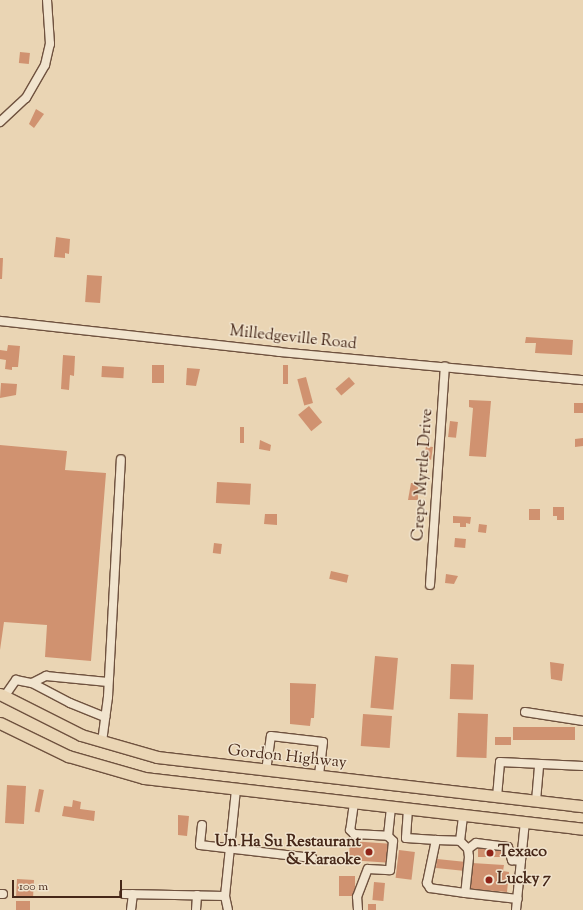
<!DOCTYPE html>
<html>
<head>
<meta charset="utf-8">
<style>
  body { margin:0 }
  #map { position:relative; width:583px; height:910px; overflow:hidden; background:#ead5b4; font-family:"Sorts Mill Goudy",serif }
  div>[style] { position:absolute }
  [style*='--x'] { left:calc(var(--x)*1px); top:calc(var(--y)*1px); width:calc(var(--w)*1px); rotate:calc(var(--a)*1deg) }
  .building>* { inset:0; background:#d09270; transform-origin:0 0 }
  .roads { filter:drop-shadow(1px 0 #6f523f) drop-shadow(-1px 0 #6f523f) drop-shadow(0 1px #6f523f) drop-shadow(0 -1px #6f523f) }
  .minor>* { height:8px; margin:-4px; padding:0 4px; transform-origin:4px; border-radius:4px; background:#f1e4ce }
  .highway>* { height:11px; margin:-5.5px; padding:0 5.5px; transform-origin:5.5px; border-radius:5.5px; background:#ead5b4 }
  .dots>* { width:11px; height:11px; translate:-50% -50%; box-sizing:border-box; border:2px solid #f1e4ce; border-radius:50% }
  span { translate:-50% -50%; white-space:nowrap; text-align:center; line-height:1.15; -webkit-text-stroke:3px #f1e4ce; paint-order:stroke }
  .street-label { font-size:16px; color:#462718 }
  .poi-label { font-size:16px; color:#462718; font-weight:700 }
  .right { translate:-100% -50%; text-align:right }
  .left { translate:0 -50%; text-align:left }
  .scale { position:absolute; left:12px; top:880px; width:110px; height:18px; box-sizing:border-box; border:2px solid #462718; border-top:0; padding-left:5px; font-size:12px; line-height:14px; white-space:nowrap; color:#462718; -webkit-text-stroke:3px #f1e4ce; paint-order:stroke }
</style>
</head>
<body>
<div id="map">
  <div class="building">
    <div style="left:20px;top:52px;width:10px;height:11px;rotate:6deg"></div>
    <div style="clip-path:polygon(36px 109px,44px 114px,34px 128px,29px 124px)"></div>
    <div style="clip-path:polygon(56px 237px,70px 239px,69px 254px,65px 253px,65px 258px,54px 257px)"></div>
    <div style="clip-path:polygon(0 258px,3px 258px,2px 279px,0 279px)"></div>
    <div style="left:87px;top:275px;width:15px;height:27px;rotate:4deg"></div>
    <div style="clip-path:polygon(526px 337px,573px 340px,572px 355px,535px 353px,536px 343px,525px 343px)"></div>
    <div style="clip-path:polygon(8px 345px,20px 346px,18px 367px,12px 367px,12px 370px,5px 369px,6px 360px,0 359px,0 350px,7px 351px)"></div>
    <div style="clip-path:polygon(63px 355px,75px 356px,74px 376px,70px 375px,69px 390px,61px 389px)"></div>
    <div style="left:152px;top:365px;width:12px;height:18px"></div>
    <div style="left:283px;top:365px;width:5px;height:19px"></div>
    <div style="left:102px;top:366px;width:22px;height:11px;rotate:3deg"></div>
    <div style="clip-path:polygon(187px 368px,200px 369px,196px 386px,186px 385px)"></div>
    <div style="left:306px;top:377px;width:27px;height:9px;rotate:75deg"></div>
    <div style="left:349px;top:377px;width:9px;height:18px;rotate:49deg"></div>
    <div style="clip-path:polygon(1px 383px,17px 384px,16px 395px,0 398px)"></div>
    <div style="clip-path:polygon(469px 400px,491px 401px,486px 457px,469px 456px,473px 408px,469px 407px)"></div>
    <div style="left:574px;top:403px;width:9px;height:10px"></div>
    <div style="left:309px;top:406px;width:21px;height:14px;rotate:51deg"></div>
    <div style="left:450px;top:421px;width:8px;height:16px;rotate:7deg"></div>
    <div style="left:240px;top:427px;width:4px;height:16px"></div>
    <div style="clip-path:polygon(583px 438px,583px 446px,575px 447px,575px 439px)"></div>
    <div style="clip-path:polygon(260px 440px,271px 445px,270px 451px,259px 449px)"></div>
    <div style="clip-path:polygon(0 445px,67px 451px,65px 470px,106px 473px,91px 661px,45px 657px,47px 625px,4px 622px,0 650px)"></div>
    <div style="left:426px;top:446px;width:7px;height:13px;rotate:8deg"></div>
    <div style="left:217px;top:482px;width:34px;height:21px;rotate:3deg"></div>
    <div style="clip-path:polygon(411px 483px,418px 483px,418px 500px,408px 500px)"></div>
    <div style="clip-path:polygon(553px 507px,564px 507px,564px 520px,557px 520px,557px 516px,553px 516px)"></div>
    <div style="left:529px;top:509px;width:11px;height:11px"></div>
    <div style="clip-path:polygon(265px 514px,277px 514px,277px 525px,264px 524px)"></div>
    <div style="clip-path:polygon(453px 516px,471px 517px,470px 524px,466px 523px,466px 527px,460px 527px,460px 523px,453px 523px)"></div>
    <div style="left:479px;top:524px;width:8px;height:8px;rotate:7deg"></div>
    <div style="left:455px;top:538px;width:11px;height:9px;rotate:5deg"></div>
    <div style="left:214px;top:543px;width:8px;height:10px;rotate:7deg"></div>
    <div style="left:331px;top:571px;width:18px;height:8px;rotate:13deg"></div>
    <div style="clip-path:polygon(446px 574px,458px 576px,454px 584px,445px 583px)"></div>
    <div style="left:375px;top:656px;width:23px;height:52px;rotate:5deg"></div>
    <div style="clip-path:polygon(550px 662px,564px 664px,562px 681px,551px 679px)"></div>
    <div style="left:451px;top:664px;width:23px;height:35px;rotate:2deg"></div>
    <div style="clip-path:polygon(290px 683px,316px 684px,314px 718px,311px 718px,310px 726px,290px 724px)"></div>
    <div style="left:458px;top:713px;width:30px;height:44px;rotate:2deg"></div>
    <div style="left:363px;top:714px;width:29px;height:32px;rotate:4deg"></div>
    <div style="left:513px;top:727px;width:62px;height:13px"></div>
    <div style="left:511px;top:737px;width:8px;height:16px;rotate:90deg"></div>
    <div style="left:7px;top:785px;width:19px;height:38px;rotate:3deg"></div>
    <div style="left:39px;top:789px;width:5px;height:23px;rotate:11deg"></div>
    <div style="clip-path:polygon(73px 800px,81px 802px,80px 809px,95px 811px,94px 821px,62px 816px,64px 806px,72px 807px)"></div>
    <div style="clip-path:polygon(178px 815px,189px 816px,187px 836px,178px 835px)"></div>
    <div style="left:350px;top:841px;width:40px;height:19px;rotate:4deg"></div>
    <div style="clip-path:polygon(478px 848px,503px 849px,502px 857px,478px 857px)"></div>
    <div style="left:399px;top:850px;width:16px;height:28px;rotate:7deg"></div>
    <div style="left:437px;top:859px;width:27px;height:9px;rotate:6deg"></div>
    <div style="clip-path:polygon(472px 863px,504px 865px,503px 871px,509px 872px,507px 892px,470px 889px)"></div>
    <div style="left:339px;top:876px;width:16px;height:20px"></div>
    <div style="left:17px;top:879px;width:17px;height:18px;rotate:3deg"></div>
    <div style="left:374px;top:882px;width:11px;height:18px;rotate:5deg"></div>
    <div style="left:16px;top:901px;width:14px;height:9px"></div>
    <div style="left:368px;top:904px;width:8px;height:6px"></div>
  </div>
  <div class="roads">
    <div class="minor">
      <div style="--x:0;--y:122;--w:35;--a:-43"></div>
      <div style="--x:26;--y:98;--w:38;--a:-60"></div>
      <div style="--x:45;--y:65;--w:22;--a:-77"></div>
      <div style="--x:50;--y:44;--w:44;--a:-93.9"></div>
      <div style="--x:0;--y:321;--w:281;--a:6.3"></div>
      <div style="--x:279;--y:352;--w:305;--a:5.3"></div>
      <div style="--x:430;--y:585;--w:219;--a:-86.1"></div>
      <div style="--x:32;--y:683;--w:43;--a:27.8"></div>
      <div style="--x:70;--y:703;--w:38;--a:22"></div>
      <div style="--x:4;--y:697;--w:21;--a:-55"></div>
      <div style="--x:16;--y:680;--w:16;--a:11"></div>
      <div style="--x:32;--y:683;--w:16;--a:-27"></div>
      <div style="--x:46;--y:676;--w:62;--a:5.5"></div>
      <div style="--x:525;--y:712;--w:59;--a:8.8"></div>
      <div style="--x:102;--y:742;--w:45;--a:-82.4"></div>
      <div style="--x:108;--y:697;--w:238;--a:-86.9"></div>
      <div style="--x:266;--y:771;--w:35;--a:-82"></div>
      <div style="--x:271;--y:736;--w:52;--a:6.6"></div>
      <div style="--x:323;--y:742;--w:35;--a:97"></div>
      <div style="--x:497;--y:797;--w:35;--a:-85"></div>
      <div style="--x:500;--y:762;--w:83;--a:2.8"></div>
      <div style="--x:536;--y:801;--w:37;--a:-85"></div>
      <div style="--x:354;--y:803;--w:27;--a:98"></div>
      <div style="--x:350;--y:830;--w:6;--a:45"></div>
      <div style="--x:354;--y:834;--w:34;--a:3"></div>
      <div style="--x:408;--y:809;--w:29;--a:94"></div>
      <div style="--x:406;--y:838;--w:30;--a:4"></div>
      <div style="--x:202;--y:825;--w:20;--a:96"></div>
      <div style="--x:200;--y:845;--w:113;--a:6.6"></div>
      <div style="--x:460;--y:841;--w:11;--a:45"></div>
      <div style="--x:468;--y:849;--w:8;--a:83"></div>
      <div style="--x:469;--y:857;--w:36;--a:96"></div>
      <div style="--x:465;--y:893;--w:35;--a:-172"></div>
      <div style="--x:430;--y:888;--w:6;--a:-121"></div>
      <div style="--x:427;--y:883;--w:44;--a:-78.2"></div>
      <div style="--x:436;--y:840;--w:24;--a:2"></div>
      <div style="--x:460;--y:841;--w:26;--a:-83"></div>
      <div style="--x:468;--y:849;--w:10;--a:-37"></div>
      <div style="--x:476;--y:843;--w:32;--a:7"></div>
      <div style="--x:508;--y:847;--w:14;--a:73"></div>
      <div style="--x:512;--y:860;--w:9;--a:6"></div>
      <div style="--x:465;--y:893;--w:53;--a:6.5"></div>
      <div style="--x:0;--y:894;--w:3;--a:0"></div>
      <div style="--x:124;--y:894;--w:101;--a:1.1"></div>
      <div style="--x:225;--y:896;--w:107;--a:-84.1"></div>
      <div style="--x:225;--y:896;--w:14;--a:78"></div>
      <div style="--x:131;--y:910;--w:16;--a:-83"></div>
      <div style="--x:196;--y:910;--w:15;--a:-86"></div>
      <div style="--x:358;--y:910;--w:13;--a:-94"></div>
      <div style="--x:357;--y:897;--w:30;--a:-69"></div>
      <div style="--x:368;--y:869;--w:22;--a:3"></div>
      <div style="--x:390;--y:870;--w:29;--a:-84"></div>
      <div style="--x:393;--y:841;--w:7;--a:-135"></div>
      <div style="--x:388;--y:836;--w:29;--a:-84"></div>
      <div style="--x:516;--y:910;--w:88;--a:-84.2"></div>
    </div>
    <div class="highway">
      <div style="--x:0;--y:694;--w:91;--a:26.8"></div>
      <div style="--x:81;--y:735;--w:79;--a:16.1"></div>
      <div style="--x:157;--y:757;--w:429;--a:6.6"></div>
      <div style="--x:0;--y:723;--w:76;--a:25.9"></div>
      <div style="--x:68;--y:756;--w:79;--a:16.1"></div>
      <div style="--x:144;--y:778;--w:442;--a:6.6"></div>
    </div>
  </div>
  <div class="dots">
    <div style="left:369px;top:852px;background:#8f2418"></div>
    <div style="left:490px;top:853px;background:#8f2418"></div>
    <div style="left:489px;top:880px;background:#8f2418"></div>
  </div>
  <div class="street-label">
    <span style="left:293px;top:339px;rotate:6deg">Milledgeville Road</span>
    <span style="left:424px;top:475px;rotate:-86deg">Crepe Myrtle Drive</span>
    <span style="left:287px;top:758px;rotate:6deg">Gordon Highway</span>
  </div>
  <div class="poi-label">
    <span class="right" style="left:361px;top:852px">Un Ha Su Restaurant<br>&amp; Karaoke</span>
    <span class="left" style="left:498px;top:853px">Texaco</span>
    <span class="left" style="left:497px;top:880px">Lucky 7</span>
  </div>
  <div class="scale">100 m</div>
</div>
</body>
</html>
